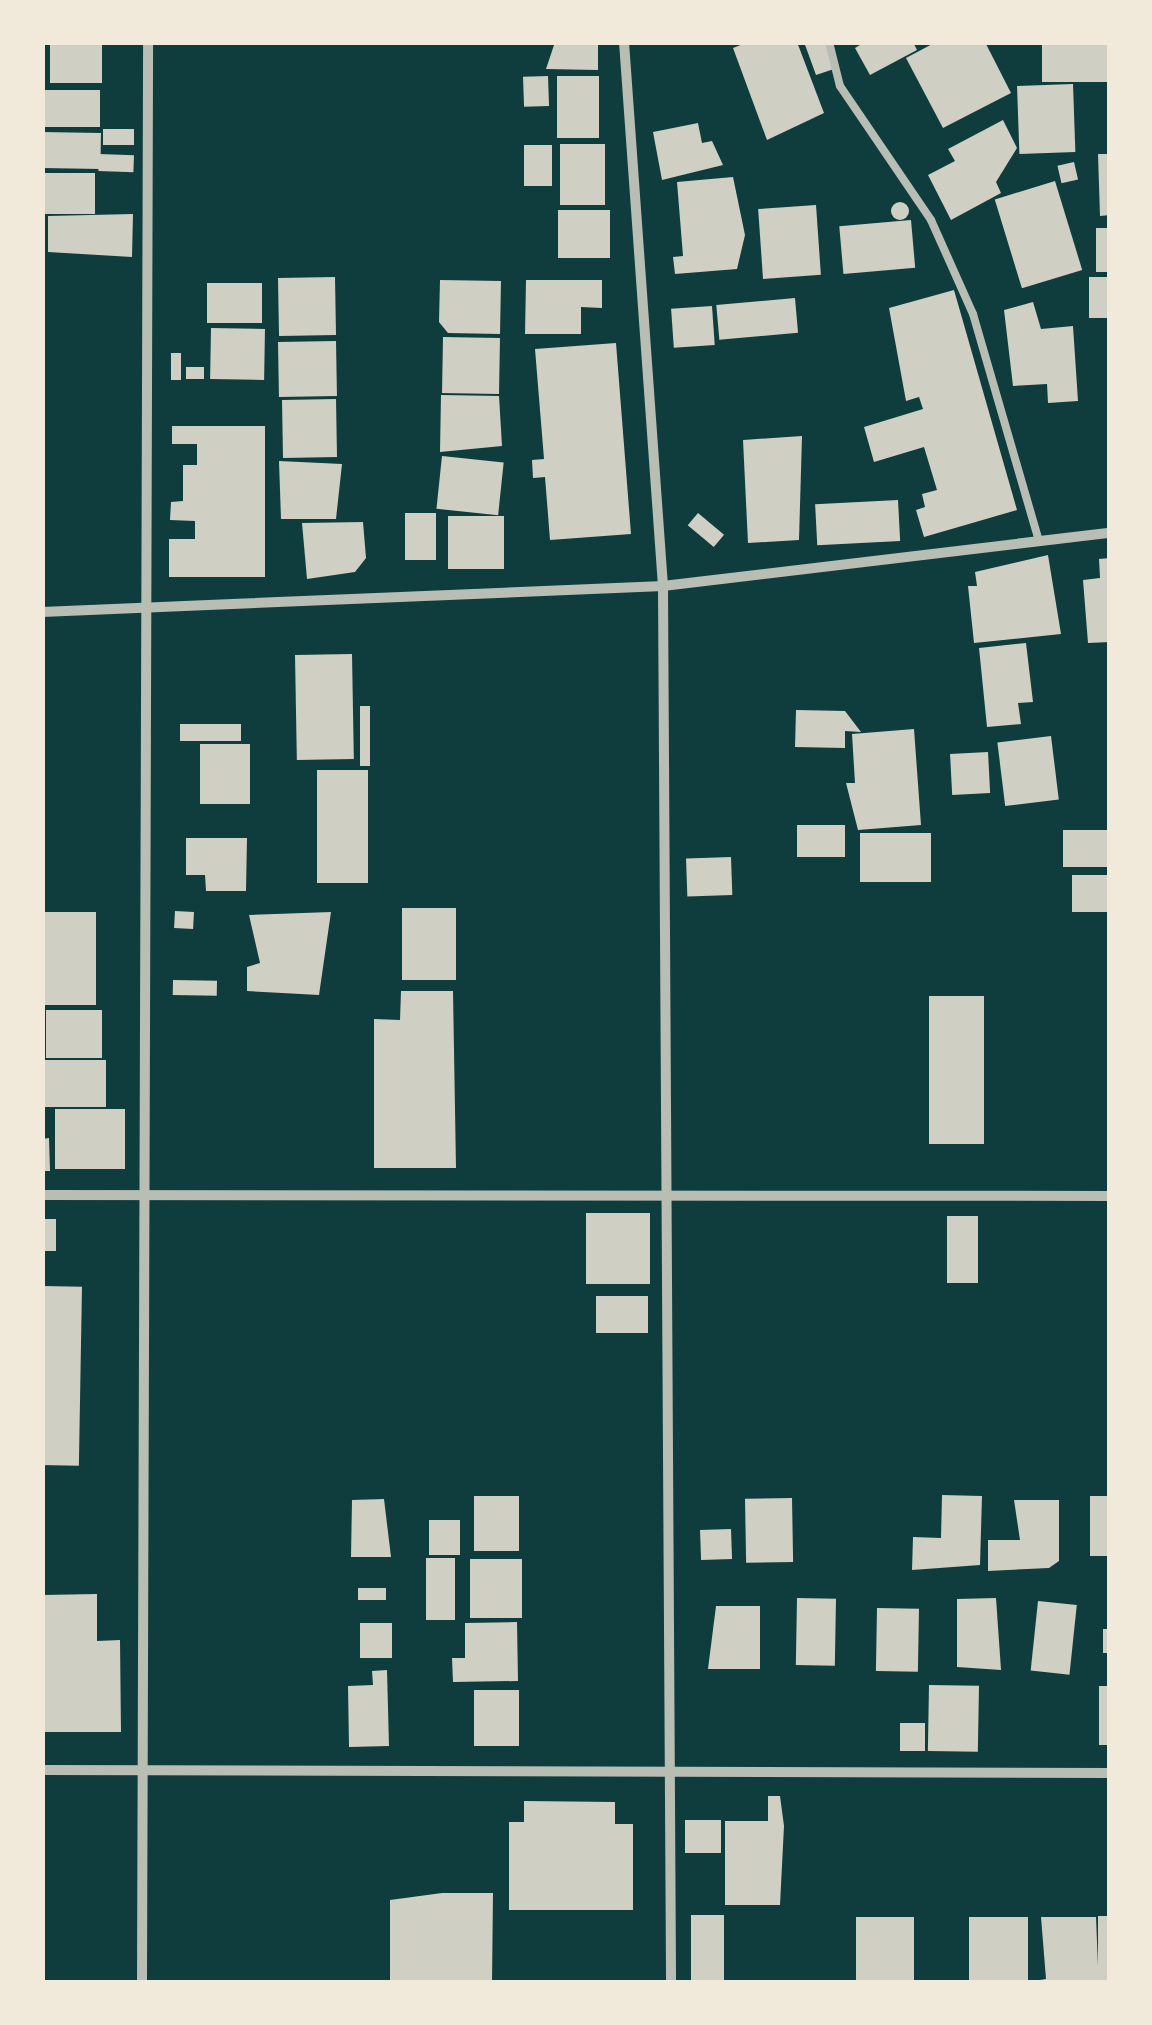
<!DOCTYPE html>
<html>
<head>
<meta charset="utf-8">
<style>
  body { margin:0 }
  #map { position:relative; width:1152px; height:2025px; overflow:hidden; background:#0f3d3e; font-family:"PT Sans",sans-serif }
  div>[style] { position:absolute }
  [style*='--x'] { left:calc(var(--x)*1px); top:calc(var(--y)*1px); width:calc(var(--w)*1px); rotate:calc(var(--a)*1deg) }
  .building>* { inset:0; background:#cfcfc3; transform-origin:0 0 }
  .round { border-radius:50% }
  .service>* { height:8px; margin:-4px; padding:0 4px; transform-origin:4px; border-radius:4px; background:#b8beb3 }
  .minor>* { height:10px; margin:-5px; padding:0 5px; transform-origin:5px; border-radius:5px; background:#b8beb3 }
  span { translate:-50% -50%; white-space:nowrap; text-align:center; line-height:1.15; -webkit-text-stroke:8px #f1e9da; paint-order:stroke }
  .frame { position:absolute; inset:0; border:45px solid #f1e9da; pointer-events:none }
</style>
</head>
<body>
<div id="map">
  <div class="building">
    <div style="clip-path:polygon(555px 42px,598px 45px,598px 70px,546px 69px)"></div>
    <div style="clip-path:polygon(748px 42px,797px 42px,824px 113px,767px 140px,733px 48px)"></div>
    <div style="clip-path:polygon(804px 42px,827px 42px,834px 69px,816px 75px)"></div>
    <div style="clip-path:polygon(865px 42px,913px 42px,917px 50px,870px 75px,855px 48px)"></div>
    <div style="clip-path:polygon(936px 42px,985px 42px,1011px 93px,943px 128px,906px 58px)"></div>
    <div style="left:1042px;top:42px;width:68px;height:40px"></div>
    <div style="left:50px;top:45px;width:52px;height:38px"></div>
    <div style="left:548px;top:76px;width:30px;height:25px;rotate:88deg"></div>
    <div style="left:557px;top:76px;width:42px;height:62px"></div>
    <div style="left:1073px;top:84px;width:68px;height:56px;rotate:88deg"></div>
    <div style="left:44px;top:90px;width:56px;height:37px"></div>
    <div style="clip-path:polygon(1003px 120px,1017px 148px,996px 182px,1001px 193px,951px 220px,928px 175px,955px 161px,948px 149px)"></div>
    <div style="clip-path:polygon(698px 123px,702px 143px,712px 141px,723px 165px,662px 180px,653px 132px)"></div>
    <div style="left:103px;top:129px;width:31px;height:16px"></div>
    <div style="left:42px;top:132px;width:59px;height:36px;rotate:1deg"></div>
    <div style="left:560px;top:144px;width:45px;height:61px"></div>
    <div style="left:524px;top:145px;width:28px;height:41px"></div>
    <div style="left:99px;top:154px;width:35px;height:17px;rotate:2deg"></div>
    <div style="clip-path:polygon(1098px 154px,1110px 154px,1110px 215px,1100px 216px)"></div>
    <div style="left:1074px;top:162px;width:18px;height:17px;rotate:77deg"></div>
    <div style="left:44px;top:173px;width:51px;height:41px"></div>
    <div style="clip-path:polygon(733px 177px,745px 235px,737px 269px,675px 274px,673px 257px,683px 256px,677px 182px)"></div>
    <div style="left:1055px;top:181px;width:93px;height:63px;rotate:73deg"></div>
    <div class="round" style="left:891px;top:202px;width:18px;height:18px"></div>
    <div style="left:816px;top:205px;width:70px;height:58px;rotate:86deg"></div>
    <div style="left:558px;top:210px;width:52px;height:48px"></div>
    <div style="clip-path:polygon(133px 214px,132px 257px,48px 252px,48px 216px)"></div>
    <div style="left:911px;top:220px;width:48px;height:72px;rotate:85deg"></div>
    <div style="left:1110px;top:228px;width:44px;height:14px;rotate:90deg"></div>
    <div style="left:335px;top:277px;width:58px;height:57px;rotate:89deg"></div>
    <div style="left:1110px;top:277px;width:41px;height:21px;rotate:90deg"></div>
    <div style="clip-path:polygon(440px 280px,501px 281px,500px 334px,448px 333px,439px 322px)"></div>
    <div style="clip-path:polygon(526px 280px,602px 280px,602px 308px,581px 307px,581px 334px,525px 334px)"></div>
    <div style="left:262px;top:283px;width:40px;height:55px;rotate:90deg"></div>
    <div style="clip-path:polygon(954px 290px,1017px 510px,924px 537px,916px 510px,925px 507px,922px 494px,937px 490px,924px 447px,874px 462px,864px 427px,923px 409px,919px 397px,906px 401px,889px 308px)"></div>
    <div style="left:795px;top:298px;width:35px;height:79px;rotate:85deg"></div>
    <div style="clip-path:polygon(1033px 302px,1041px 329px,1073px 326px,1078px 401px,1048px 403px,1047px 384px,1013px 386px,1004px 310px)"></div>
    <div style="left:712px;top:306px;width:39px;height:41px;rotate:86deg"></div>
    <div style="left:211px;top:328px;width:54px;height:51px;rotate:1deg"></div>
    <div style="left:443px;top:337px;width:57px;height:56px;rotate:1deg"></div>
    <div style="left:336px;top:341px;width:55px;height:58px;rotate:89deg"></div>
    <div style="clip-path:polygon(616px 343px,631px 534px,550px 540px,545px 477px,533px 478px,532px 460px,544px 459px,535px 349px)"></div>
    <div style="left:171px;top:353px;width:10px;height:27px"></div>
    <div style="left:186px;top:367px;width:18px;height:12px"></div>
    <div style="clip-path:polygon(441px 395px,499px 396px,502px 446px,440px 452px)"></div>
    <div style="left:336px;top:399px;width:58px;height:54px;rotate:89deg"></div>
    <div style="clip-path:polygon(172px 426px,265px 426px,265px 577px,169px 577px,169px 539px,195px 539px,195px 521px,170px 520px,171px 502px,183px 501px,183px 465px,197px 465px,197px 444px,172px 444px)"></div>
    <div style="clip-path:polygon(802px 436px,799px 540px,748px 543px,743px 440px)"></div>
    <div style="left:442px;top:456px;width:62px;height:53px;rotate:6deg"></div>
    <div style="clip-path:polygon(279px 461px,342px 464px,336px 519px,281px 519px)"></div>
    <div style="left:898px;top:500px;width:41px;height:83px;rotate:87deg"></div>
    <div style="left:436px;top:513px;width:47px;height:31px;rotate:90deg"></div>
    <div style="left:698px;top:513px;width:34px;height:16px;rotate:40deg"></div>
    <div style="left:448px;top:516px;width:56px;height:53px"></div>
    <div style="clip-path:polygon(363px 522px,366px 558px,355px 572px,307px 579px,302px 523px)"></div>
    <div style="clip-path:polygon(1048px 555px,1061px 634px,974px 643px,968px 586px,977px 586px,975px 572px)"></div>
    <div style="clip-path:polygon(1110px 558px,1110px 642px,1088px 643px,1083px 580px,1100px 578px,1099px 559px)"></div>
    <div style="clip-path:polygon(1026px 643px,1033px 702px,1018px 703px,1021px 724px,987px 727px,979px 648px)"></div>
    <div style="left:352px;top:654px;width:105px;height:57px;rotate:89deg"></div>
    <div style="left:360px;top:706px;width:10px;height:60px"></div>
    <div style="clip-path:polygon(796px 710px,845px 711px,861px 732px,845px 731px,845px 748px,795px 747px)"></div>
    <div style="left:180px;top:724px;width:61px;height:17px"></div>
    <div style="clip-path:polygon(914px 729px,921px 825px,858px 830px,846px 783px,855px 783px,852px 734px)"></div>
    <div style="left:1051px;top:736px;width:64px;height:54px;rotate:83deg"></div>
    <div style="left:200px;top:744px;width:50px;height:60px"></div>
    <div style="left:988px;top:752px;width:41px;height:38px;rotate:87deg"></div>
    <div style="left:317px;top:770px;width:51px;height:113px"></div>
    <div style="left:845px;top:825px;width:32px;height:48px;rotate:90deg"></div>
    <div style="left:1110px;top:830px;width:37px;height:47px;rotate:90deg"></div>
    <div style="left:931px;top:833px;width:49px;height:71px;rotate:90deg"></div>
    <div style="clip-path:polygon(186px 838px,247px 838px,246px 891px,206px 891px,205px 875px,186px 875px)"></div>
    <div style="left:731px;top:857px;width:38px;height:45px;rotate:88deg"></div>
    <div style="left:1110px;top:875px;width:37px;height:38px;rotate:90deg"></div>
    <div style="left:456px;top:908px;width:72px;height:54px;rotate:90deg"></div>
    <div style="left:175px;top:911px;width:19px;height:17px;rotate:3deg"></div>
    <div style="left:42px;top:912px;width:54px;height:93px"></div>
    <div style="clip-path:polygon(331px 912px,319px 995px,247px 991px,247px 967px,260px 963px,249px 915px)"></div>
    <div style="left:173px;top:980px;width:44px;height:15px;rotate:1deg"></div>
    <div style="clip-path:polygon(401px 991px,453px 991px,456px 1168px,374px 1168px,374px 1019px,400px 1020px)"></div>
    <div style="left:929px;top:996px;width:55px;height:148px"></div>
    <div style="left:46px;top:1010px;width:56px;height:48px"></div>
    <div style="left:42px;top:1060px;width:64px;height:47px"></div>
    <div style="left:125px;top:1109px;width:60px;height:70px;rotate:90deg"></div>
    <div style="clip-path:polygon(49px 1138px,50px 1171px,42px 1171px,42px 1139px)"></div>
    <div style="left:586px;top:1213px;width:64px;height:71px"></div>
    <div style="left:978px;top:1216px;width:67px;height:31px;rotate:90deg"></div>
    <div style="left:42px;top:1219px;width:14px;height:32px"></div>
    <div style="left:43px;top:1286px;width:39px;height:179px;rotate:1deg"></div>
    <div style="left:596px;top:1296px;width:52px;height:37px"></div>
    <div style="clip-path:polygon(942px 1495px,982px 1496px,980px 1565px,912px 1570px,913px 1537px,941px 1538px)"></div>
    <div style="left:474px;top:1496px;width:45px;height:55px"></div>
    <div style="left:1090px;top:1496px;width:20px;height:60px"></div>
    <div style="left:792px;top:1498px;width:64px;height:47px;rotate:89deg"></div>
    <div style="clip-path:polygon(384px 1499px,391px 1557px,351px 1557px,352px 1500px)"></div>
    <div style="clip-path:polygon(1014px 1500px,1059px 1500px,1059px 1561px,1049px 1568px,988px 1571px,988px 1540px,1020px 1540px)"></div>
    <div style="left:429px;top:1520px;width:31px;height:35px"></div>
    <div style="left:731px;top:1529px;width:30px;height:31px;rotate:88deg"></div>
    <div style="left:426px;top:1558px;width:29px;height:62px"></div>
    <div style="left:470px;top:1559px;width:52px;height:59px"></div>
    <div style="left:386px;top:1588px;width:12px;height:28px;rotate:90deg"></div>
    <div style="clip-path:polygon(97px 1594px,97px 1641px,120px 1640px,121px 1732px,42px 1732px,42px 1595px)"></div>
    <div style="left:797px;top:1598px;width:39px;height:67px;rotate:1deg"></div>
    <div style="clip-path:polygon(996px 1598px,1001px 1670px,957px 1667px,957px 1599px)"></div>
    <div style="left:1038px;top:1601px;width:39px;height:70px;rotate:6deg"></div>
    <div style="clip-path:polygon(716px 1606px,760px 1606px,760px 1669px,708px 1669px)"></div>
    <div style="left:877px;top:1608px;width:42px;height:63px;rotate:1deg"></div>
    <div style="clip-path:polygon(517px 1622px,518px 1681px,453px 1682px,452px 1658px,465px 1658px,465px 1623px)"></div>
    <div style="left:360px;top:1623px;width:32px;height:35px"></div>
    <div style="left:1103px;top:1629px;width:7px;height:24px"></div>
    <div style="clip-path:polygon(387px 1670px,389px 1746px,349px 1747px,348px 1686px,373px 1685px,372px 1671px)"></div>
    <div style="left:929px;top:1685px;width:50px;height:66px;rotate:1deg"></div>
    <div style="left:1099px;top:1686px;width:11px;height:59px"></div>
    <div style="left:519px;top:1690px;width:56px;height:45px;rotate:90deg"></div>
    <div style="left:900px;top:1723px;width:25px;height:28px"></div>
    <div style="clip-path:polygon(768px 1796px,780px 1796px,784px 1826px,780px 1905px,725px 1905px,725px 1821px,768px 1821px)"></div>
    <div style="clip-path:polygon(524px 1801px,615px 1802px,615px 1824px,633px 1824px,633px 1910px,509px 1910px,509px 1822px,524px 1822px)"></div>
    <div style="left:685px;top:1820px;width:36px;height:33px"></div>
    <div style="clip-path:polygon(442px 1893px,493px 1893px,492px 1982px,390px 1982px,390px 1900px)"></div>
    <div style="left:691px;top:1915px;width:33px;height:67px"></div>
    <div style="clip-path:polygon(1098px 1916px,1110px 1916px,1110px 1982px,1028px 1982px,1046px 1979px,1041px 1917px,1096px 1917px,1098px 1966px)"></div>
    <div style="left:856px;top:1917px;width:58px;height:65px"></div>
    <div style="left:969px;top:1917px;width:59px;height:65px"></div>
  </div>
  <div class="service">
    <div style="--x:829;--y:42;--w:45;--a:76"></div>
    <div style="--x:840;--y:86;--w:162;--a:55.8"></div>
    <div style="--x:931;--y:220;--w:103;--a:65.9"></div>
    <div style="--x:973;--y:314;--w:233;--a:73.8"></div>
  </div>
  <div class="minor">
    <div style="--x:624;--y:42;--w:545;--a:85.9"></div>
    <div style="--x:663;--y:586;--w:1396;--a:89.67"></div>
    <div style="--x:42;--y:612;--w:622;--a:-2.4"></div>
    <div style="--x:663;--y:586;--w:450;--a:-6.8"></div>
    <div style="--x:42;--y:1195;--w:1068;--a:0.05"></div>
    <div style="--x:42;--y:1770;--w:1068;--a:0.16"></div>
    <div style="--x:142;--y:1982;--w:1940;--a:-89.82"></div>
  </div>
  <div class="frame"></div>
</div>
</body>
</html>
